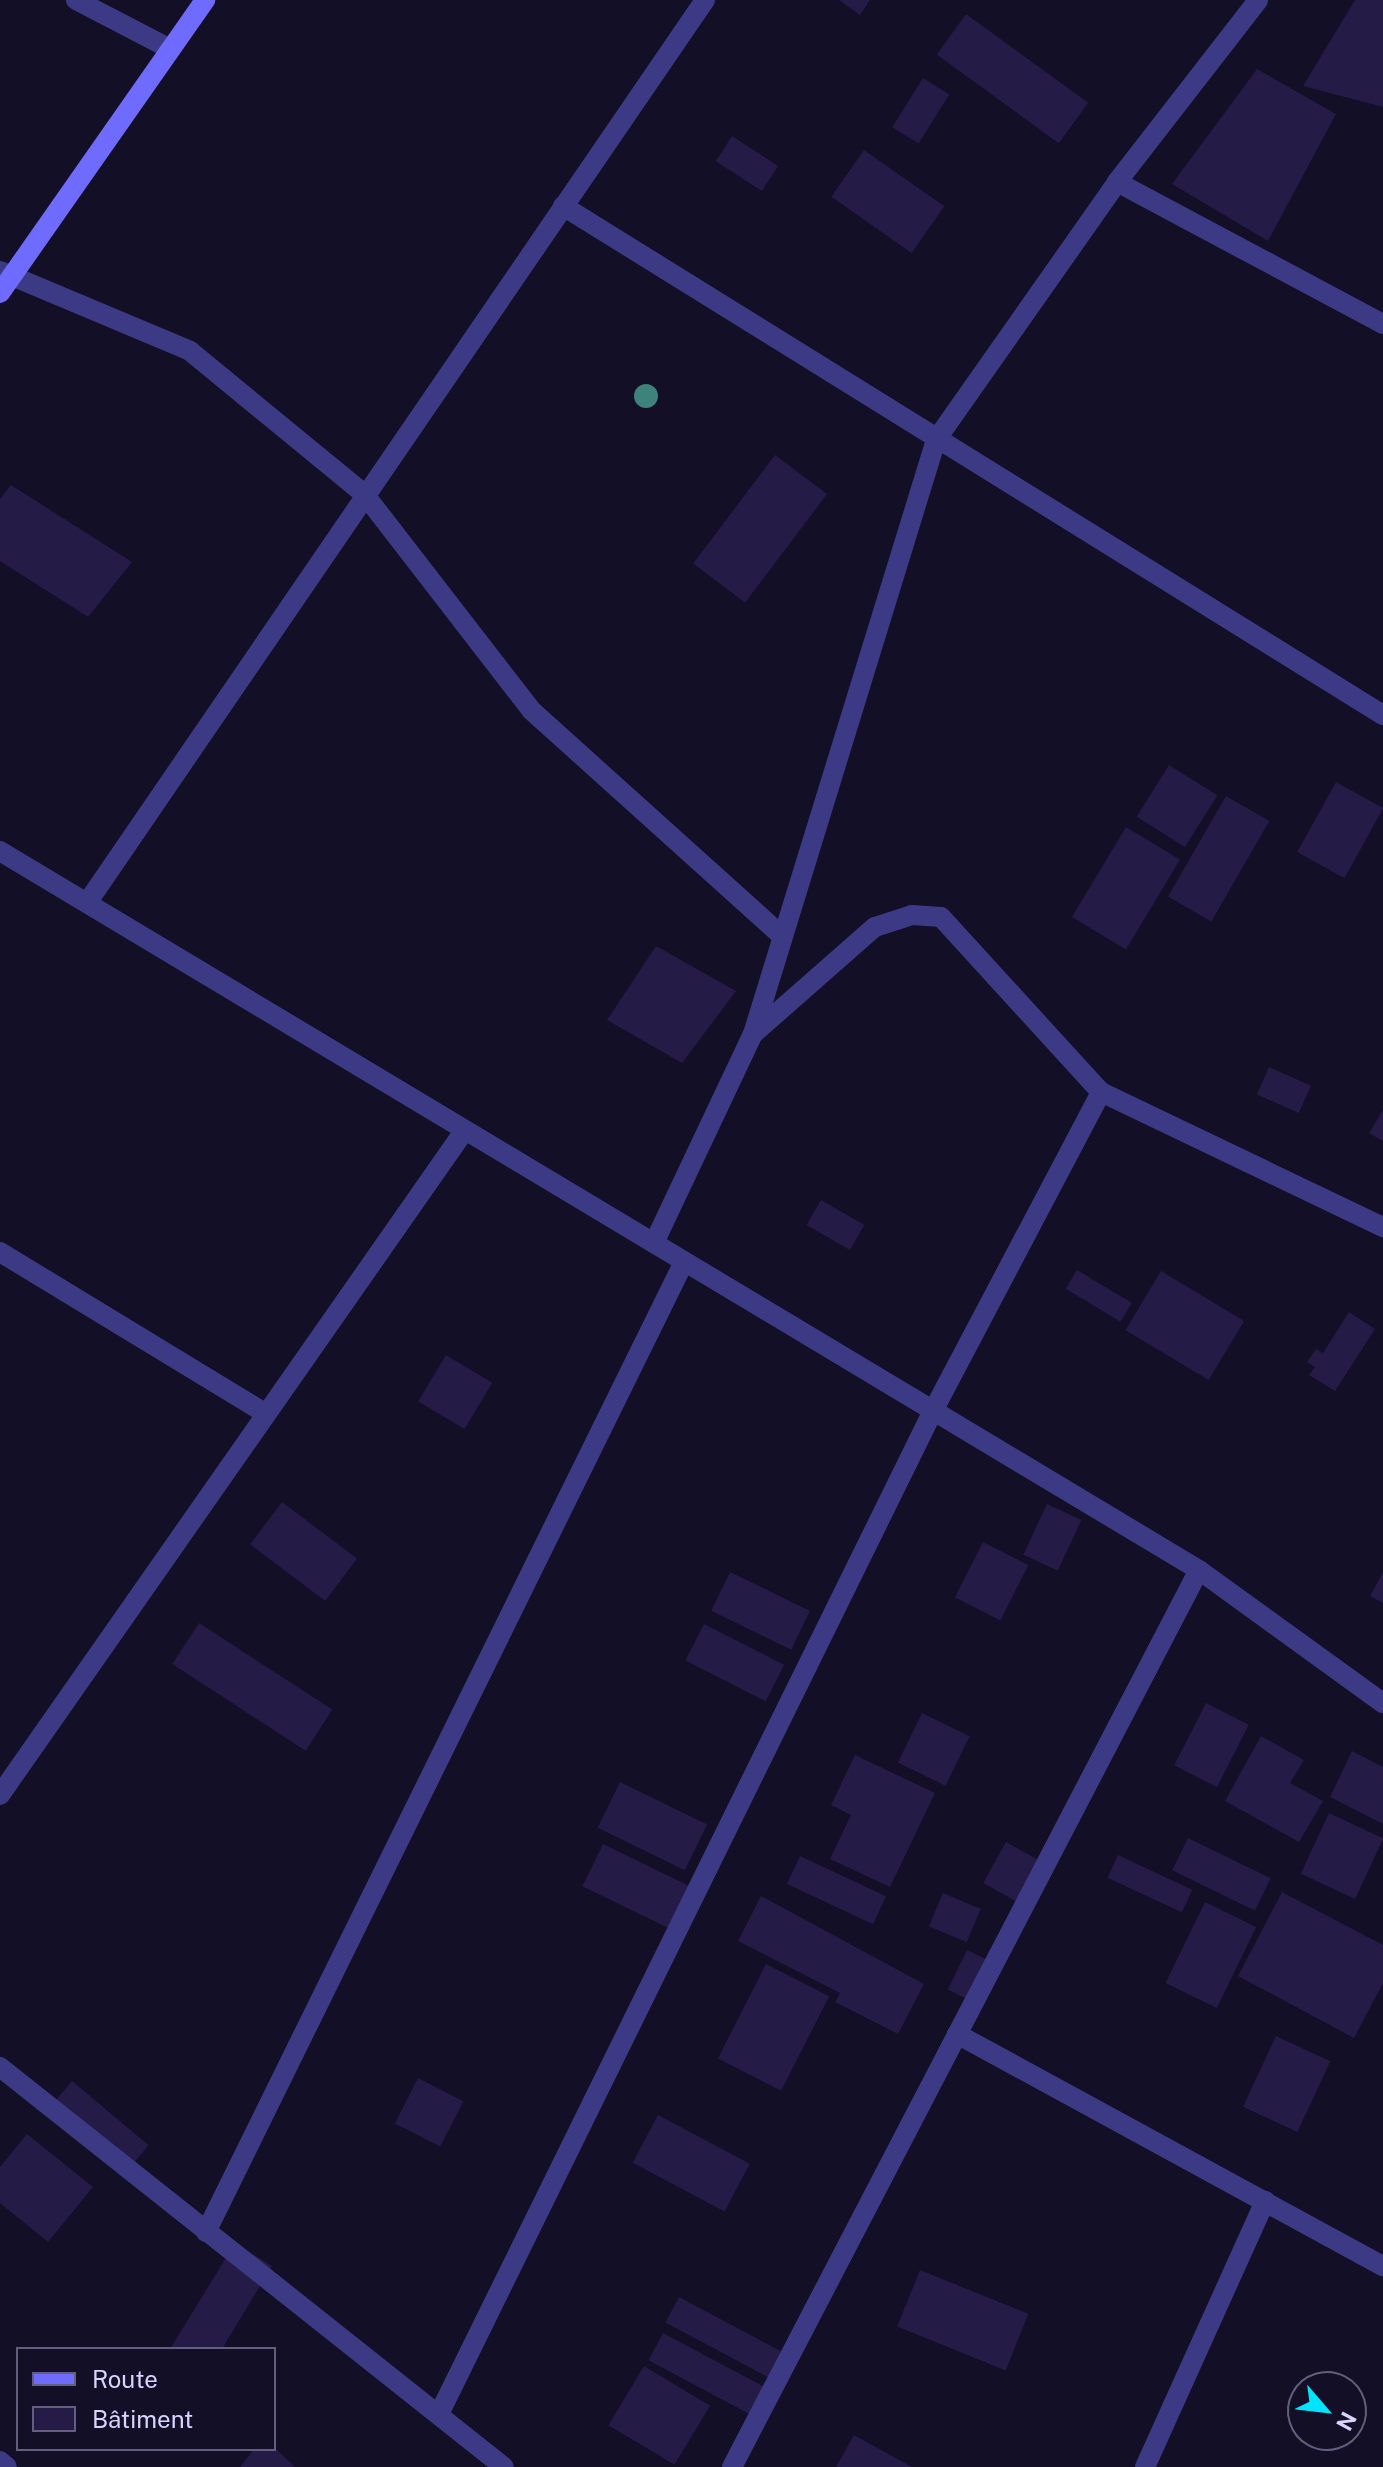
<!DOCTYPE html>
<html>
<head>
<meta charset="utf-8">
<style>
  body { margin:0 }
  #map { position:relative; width:1383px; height:2467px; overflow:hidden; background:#130f26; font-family:"Public Sans",sans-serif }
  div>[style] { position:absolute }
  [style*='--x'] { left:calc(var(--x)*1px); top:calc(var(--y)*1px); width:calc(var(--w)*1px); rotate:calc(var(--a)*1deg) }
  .building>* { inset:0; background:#241b47; transform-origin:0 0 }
  .street>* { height:20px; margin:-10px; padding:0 10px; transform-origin:10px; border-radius:10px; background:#3d3a85 }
  .secondary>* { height:20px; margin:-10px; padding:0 10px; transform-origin:10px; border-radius:10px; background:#6f6bff }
  .trees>* { width:24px; height:24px; margin:-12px; border-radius:50%; background:#3d827b }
  span { translate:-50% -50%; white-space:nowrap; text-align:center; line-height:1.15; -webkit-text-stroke:8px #130f26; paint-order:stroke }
  .legend { position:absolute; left:16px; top:2347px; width:260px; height:104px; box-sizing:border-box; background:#130f26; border:2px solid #625e7d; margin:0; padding:10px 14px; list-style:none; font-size:24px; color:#d9d4ff }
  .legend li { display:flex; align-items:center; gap:16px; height:40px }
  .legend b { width:40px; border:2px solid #625e7d }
  .north { position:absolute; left:1287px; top:2371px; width:80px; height:80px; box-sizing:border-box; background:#130f26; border:2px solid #625e7d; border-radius:50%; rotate:118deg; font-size:22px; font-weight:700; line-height:32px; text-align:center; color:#d9d4ff }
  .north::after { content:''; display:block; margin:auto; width:28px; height:36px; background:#00e5ff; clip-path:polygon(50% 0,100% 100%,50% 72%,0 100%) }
</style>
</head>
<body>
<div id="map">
  <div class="building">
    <div style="clip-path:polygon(839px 0,870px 0,860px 15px)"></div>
    <div style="clip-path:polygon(1355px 0,1383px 0,1383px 107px,1303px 86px)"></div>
    <div style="left:966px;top:14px;width:151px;height:50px;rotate:36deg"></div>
    <div style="clip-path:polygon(1257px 69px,1336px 114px,1268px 241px,1172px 184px)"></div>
    <div style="left:923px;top:78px;width:31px;height:58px;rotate:32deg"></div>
    <div style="left:732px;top:136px;width:55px;height:30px;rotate:33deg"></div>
    <div style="left:864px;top:150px;width:98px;height:57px;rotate:35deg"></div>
    <div style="left:775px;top:455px;width:65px;height:136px;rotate:37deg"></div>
    <div style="clip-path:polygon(11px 485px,132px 562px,88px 617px,0 561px,0 499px)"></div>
    <div style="left:1169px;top:765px;width:57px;height:61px;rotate:32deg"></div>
    <div style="left:1336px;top:782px;width:54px;height:80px;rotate:29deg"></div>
    <div style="left:1226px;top:796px;width:50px;height:116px;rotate:30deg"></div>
    <div style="left:1126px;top:827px;width:63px;height:105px;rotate:31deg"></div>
    <div style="clip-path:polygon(656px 946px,736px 991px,682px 1063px,607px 1020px)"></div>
    <div style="left:1269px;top:1067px;width:46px;height:30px;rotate:24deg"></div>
    <div style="clip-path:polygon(1383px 1110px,1383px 1141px,1369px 1133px)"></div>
    <div style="left:821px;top:1200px;width:50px;height:29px;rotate:30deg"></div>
    <div style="left:1077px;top:1270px;width:64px;height:22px;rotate:31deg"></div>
    <div style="left:1161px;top:1271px;width:97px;height:69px;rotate:31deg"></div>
    <div style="clip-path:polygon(1349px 1312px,1375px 1329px,1335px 1391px,1309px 1375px,1315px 1367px,1307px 1362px,1316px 1349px,1323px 1353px)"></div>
    <div style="left:446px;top:1355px;width:54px;height:54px;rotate:31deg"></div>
    <div style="left:282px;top:1502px;width:94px;height:53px;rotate:37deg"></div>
    <div style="left:1047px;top:1504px;width:38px;height:56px;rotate:25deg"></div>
    <div style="left:983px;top:1542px;width:51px;height:62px;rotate:27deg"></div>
    <div style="left:730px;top:1572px;width:89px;height:43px;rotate:26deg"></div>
    <div style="clip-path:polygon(1383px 1572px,1383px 1603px,1370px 1596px)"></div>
    <div style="left:199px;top:1623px;width:159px;height:49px;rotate:33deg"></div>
    <div style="left:704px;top:1624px;width:90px;height:41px;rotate:27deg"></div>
    <div style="left:1206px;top:1703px;width:48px;height:70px;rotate:27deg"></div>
    <div style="left:922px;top:1713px;width:53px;height:55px;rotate:26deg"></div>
    <div style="clip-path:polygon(1261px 1736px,1304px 1760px,1290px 1783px,1323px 1801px,1299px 1842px,1225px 1801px)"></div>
    <div style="clip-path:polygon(1352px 1751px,1383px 1767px,1383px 1824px,1330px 1797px)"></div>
    <div style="clip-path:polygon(855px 1755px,935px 1793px,890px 1887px,830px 1859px,851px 1815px,831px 1805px)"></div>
    <div style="left:620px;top:1782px;width:97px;height:51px;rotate:26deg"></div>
    <div style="left:1329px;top:1813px;width:60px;height:67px;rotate:25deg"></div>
    <div style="left:1188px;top:1838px;width:92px;height:36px;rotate:26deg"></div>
    <div style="left:1006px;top:1842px;width:46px;height:47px;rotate:29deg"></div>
    <div style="left:603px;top:1844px;width:104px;height:47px;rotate:26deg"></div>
    <div style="left:1118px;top:1855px;width:82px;height:25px;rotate:25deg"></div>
    <div style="left:800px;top:1856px;width:95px;height:31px;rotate:25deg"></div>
    <div style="clip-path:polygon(1282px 1892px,1383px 1945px,1383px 1983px,1354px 2038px,1238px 1976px)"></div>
    <div style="left:943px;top:1893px;width:41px;height:36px;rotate:23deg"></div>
    <div style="clip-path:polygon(761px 1896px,924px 1984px,898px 2034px,835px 2002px,840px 1993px,738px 1941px)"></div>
    <div style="left:1205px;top:1902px;width:57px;height:90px;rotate:26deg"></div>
    <div style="left:967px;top:1950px;width:39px;height:44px;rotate:26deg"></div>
    <div style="left:766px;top:1964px;width:71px;height:106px;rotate:27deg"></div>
    <div style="left:1276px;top:2036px;width:60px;height:78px;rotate:25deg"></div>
    <div style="left:418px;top:2078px;width:51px;height:51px;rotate:27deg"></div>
    <div style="left:72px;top:2081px;width:100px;height:37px;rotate:40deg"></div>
    <div style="left:658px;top:2115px;width:104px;height:54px;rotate:28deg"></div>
    <div style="clip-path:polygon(27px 2134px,93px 2187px,48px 2242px,0 2203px,0 2167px)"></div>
    <div style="clip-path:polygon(235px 2243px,272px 2266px,222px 2349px,170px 2349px)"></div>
    <div style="left:920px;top:2270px;width:117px;height:61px;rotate:22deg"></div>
    <div style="left:679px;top:2297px;width:123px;height:29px;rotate:28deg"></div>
    <div style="left:663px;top:2333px;width:122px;height:31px;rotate:28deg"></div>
    <div style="left:644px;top:2366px;width:77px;height:69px;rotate:31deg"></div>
    <div style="clip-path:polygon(854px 2435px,912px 2467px,836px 2467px)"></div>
    <div style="clip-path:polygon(274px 2447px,295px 2467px,240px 2467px,254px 2449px)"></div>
  </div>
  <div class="street">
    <div style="--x:76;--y:0;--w:106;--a:27.5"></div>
    <div style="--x:1117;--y:182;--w:302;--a:28.1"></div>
    <div style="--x:563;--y:206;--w:965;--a:31.83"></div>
    <div style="--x:0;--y:271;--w:206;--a:22.8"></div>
    <div style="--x:190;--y:351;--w:227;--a:39.4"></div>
    <div style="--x:365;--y:495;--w:272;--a:52.3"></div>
    <div style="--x:531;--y:710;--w:336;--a:42"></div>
    <div style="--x:0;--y:851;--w:1398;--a:30.95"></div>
    <div style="--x:1199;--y:1570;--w:227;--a:35.9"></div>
    <div style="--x:87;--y:903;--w:1094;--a:-55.61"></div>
    <div style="--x:753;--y:1034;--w:162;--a:-41.3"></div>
    <div style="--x:875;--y:927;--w:39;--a:-18"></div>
    <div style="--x:912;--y:915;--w:29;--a:4"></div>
    <div style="--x:941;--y:917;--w:237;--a:47.6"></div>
    <div style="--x:1101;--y:1092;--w:313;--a:25.6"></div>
    <div style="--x:654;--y:1243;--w:231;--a:-64.7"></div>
    <div style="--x:753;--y:1034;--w:622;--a:-72.88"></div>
    <div style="--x:936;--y:440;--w:315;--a:-54.9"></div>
    <div style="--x:1117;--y:182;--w:230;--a:-52.2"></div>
    <div style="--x:0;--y:1252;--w:306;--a:31.3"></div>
    <div style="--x:0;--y:1795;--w:811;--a:-55.04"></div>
    <div style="--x:957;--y:2034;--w:485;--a:28.6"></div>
    <div style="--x:0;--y:2067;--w:643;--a:38.44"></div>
    <div style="--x:206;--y:2232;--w:1081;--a:-63.77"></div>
    <div style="--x:439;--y:2414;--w:1118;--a:-63.78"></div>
    <div style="--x:933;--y:1411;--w:361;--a:-62.2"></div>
    <div style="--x:0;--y:2461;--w:9;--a:41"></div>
    <div style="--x:732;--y:2467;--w:1011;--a:-62.5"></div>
    <div style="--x:1145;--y:2467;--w:292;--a:-65.7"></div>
  </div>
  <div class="secondary">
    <div style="--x:0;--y:293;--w:358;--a:-55"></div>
  </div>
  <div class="trees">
    <div style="left:646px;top:396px"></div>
  </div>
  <ul class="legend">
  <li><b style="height:10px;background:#6f6bff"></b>Route</li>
  <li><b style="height:22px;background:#241b47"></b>Bâtiment</li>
  </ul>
  <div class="north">N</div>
</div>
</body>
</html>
